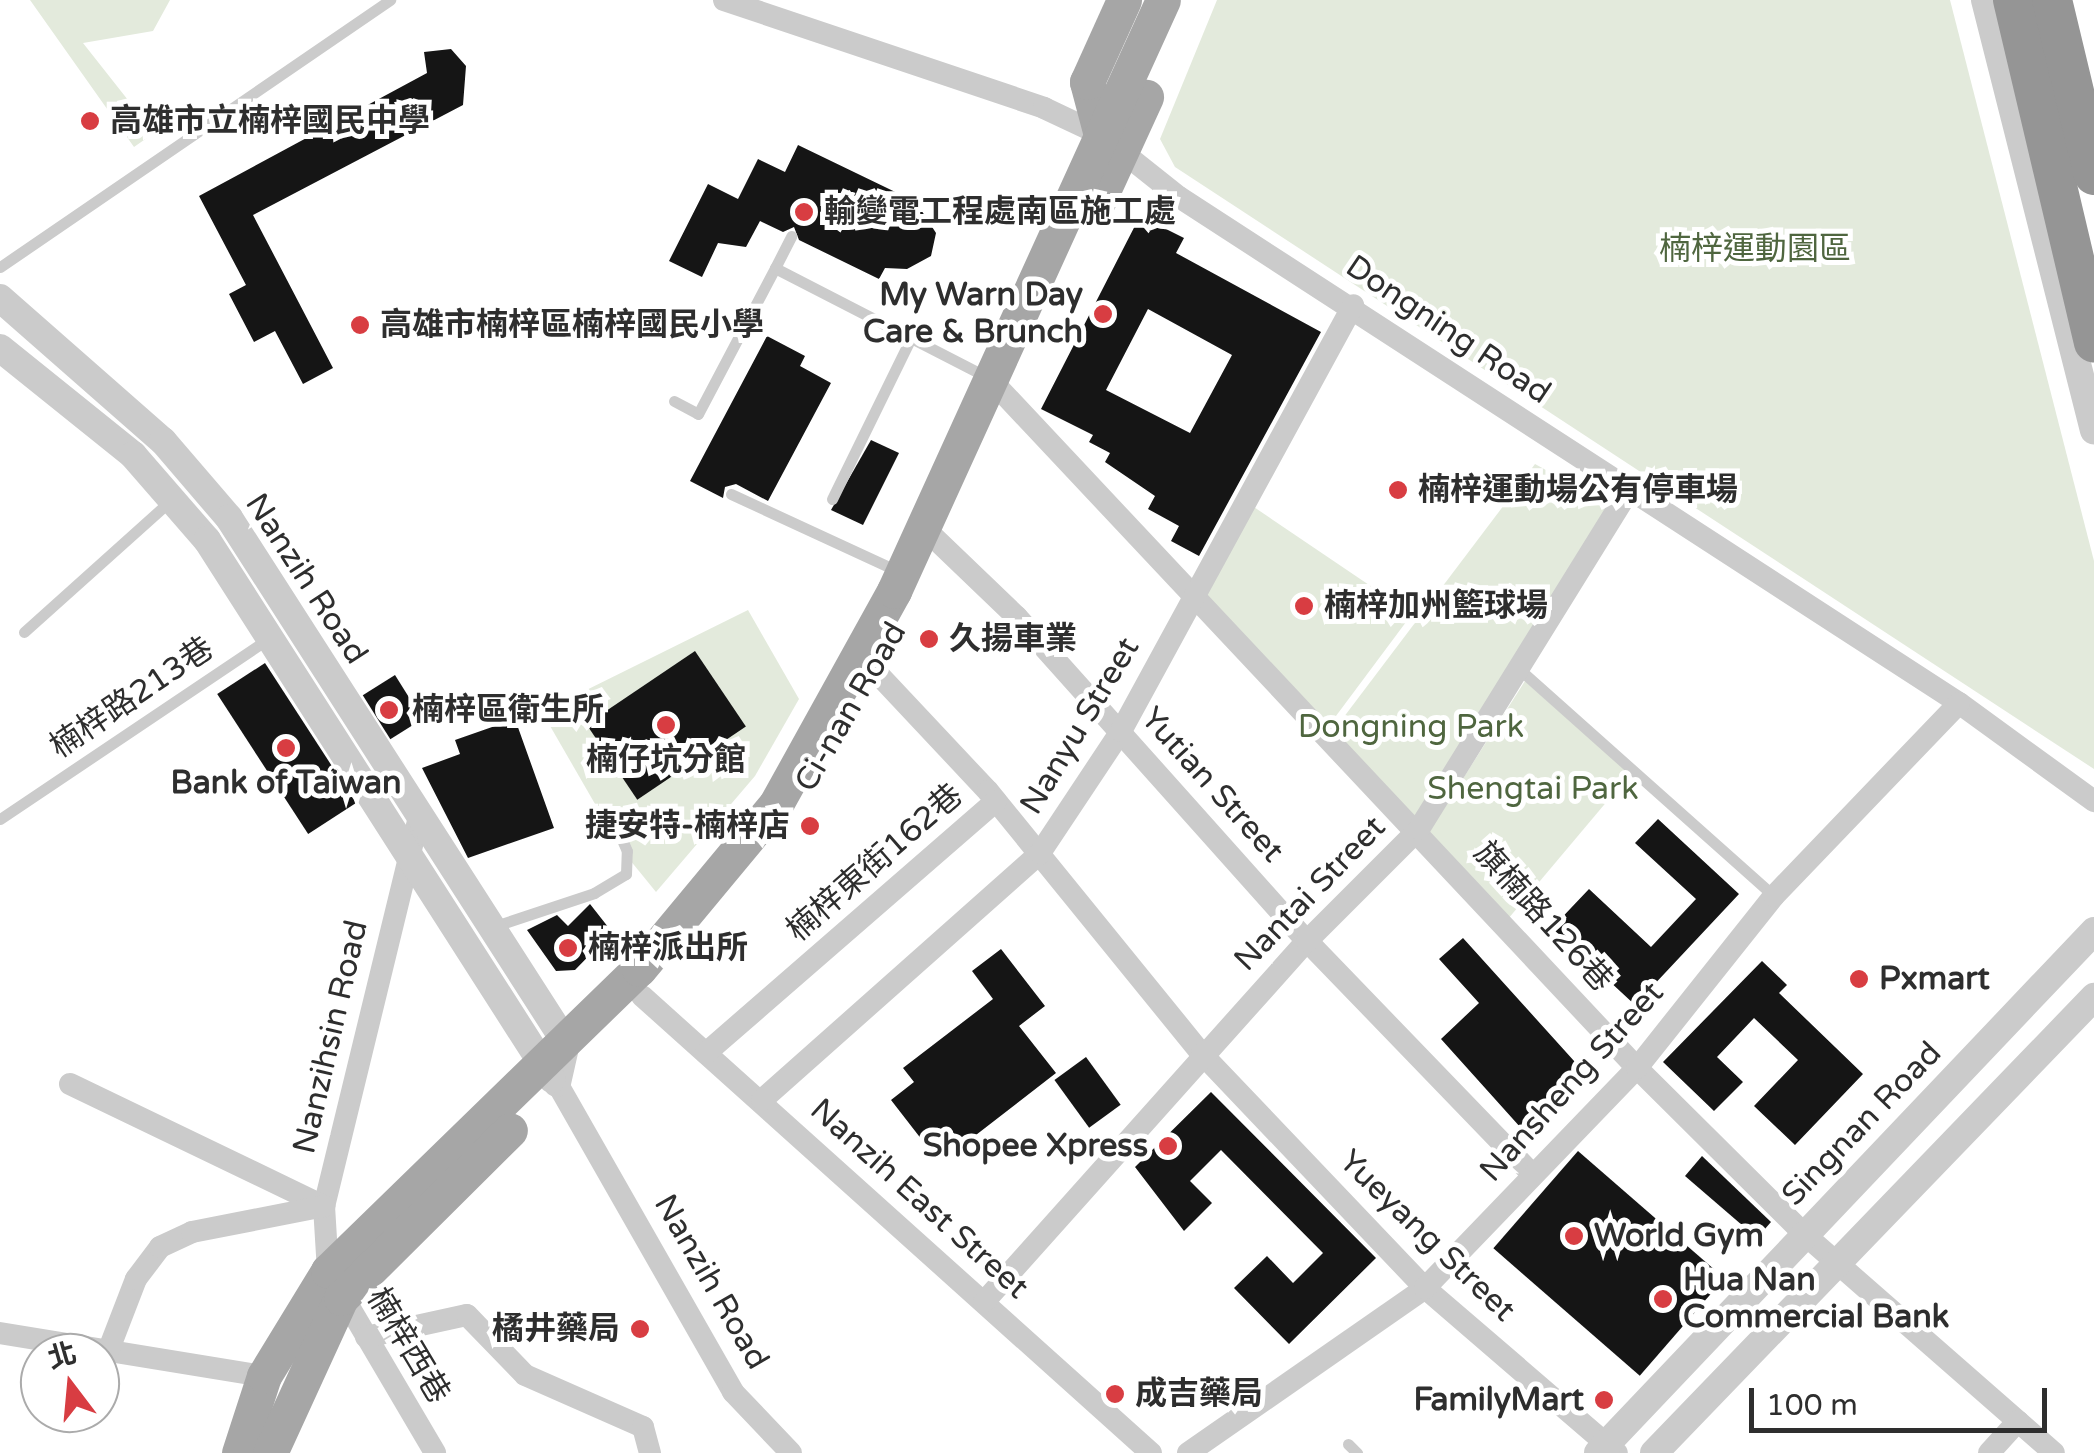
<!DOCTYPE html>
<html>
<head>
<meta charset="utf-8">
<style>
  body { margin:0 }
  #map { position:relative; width:2094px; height:1453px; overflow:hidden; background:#fff; font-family:"Varela Round","Noto Sans TC",sans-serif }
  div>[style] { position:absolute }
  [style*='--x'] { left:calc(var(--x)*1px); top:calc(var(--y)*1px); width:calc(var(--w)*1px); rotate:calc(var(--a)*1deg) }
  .green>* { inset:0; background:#e3eadc }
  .building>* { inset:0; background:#151515; transform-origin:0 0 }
  .service>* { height:11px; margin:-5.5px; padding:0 5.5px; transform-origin:5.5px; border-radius:5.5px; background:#cbcbcb }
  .minor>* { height:22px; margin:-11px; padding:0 11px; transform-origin:11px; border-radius:11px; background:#cbcbcb }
  .tertiary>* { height:28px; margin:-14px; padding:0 14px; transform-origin:14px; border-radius:14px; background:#cbcbcb }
  .primary>* { height:35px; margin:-17.5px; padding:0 17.5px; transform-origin:17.5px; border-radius:17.5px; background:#a6a6a6 }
  .motorway>* { height:40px; margin:-20px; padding:0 20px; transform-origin:20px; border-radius:20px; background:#959595 }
  .dots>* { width:28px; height:28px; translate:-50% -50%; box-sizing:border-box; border:5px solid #fff; border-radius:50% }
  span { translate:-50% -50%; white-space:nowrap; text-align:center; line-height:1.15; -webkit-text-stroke:10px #fff; paint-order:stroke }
  .poi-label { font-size:32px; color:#2e2e2e; font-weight:700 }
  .left { translate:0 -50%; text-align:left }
  .right { translate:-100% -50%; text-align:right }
  .park-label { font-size:32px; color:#4f663f }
  .street-label { font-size:32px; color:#2e2e2e }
  .north { position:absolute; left:20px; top:1333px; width:100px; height:100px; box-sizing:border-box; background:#fff; border:2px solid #ababab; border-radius:50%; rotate:344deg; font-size:28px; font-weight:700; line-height:40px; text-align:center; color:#2e2e2e }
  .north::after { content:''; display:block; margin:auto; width:35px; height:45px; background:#d83d42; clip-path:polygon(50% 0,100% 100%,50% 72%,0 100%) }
  .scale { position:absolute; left:1749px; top:1388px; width:298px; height:45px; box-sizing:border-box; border:5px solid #2e2e2e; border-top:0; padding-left:12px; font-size:30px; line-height:35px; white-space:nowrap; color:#2e2e2e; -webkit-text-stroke:8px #fff; paint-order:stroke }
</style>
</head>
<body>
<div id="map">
  <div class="green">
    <div style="clip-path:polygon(30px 0,170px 0,153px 31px,83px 43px,154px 133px,134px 147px)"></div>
    <div style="clip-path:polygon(1217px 0,1950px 0,2094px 561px,2094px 769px,1175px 167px,1160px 139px)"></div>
    <div style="clip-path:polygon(1535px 464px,1613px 507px,1419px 829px,1331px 734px)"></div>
    <div style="clip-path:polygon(1248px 503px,1412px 614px,1330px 724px,1199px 597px)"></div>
    <div style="clip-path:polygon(748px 610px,799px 699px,755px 776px,656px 892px,621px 849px,542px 712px)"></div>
    <div style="clip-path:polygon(1525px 681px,1630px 774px,1508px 919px,1429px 832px)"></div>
  </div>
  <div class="building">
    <div style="clip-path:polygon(451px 49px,466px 66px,463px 105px,253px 215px,333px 368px,303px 384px,275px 331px,254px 342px,229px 294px,246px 285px,199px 196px,427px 73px,424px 52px)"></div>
    <div style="clip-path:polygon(798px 145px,916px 202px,936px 233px,931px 256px,907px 269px,885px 268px,879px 279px,799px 240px,794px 227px,783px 232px,760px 221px,746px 247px,718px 243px,702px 277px,669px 261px,708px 184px,738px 199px,758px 159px,785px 172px)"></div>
    <div style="clip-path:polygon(evenodd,1140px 216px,1184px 238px,1176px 253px,1321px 332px,1199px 556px,1171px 541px,1179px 526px,1148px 509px,1155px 496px,1105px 462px,1110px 453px,1089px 442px,1093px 435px,1041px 409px,1140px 216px,1148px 309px,1232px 355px,1190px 433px,1106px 390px,1148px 309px)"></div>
    <div style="clip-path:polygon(767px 336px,805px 356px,800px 366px,831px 383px,768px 501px,736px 484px,725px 487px,723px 498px,690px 481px)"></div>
    <div style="clip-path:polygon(871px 440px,899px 453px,863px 525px,831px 510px)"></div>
    <div style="left:695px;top:651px;width:91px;height:131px;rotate:56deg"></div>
    <div style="left:265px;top:663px;width:167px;height:57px;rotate:57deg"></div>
    <div style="left:395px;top:675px;width:52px;height:38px;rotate:58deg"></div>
    <div style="clip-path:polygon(515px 719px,554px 828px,468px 858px,422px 768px,460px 754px,455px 740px)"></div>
    <div style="clip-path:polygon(1658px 819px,1739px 894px,1635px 1005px,1552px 928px,1589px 889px,1651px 947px,1696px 899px,1635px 843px)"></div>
    <div style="clip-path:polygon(590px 904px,612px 932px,575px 970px,556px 971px,527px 930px,557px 915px,568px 926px)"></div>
    <div style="clip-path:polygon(1463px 938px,1584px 1072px,1521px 1128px,1441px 1039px,1479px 1003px,1439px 959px)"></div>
    <div style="clip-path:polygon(1001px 949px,1045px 1006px,1019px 1026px,1056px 1073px,963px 1145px,952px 1131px,929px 1149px,891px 1100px,914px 1082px,903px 1068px,993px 999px,972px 971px)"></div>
    <div style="clip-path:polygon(1762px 961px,1787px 985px,1779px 993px,1863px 1074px,1795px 1145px,1754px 1106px,1798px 1060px,1754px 1018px,1717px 1057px,1743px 1082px,1714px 1111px,1663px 1062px)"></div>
    <div style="left:1086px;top:1057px;width:59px;height:39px;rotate:54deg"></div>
    <div style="clip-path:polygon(1211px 1092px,1376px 1258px,1289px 1344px,1234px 1288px,1267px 1256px,1293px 1283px,1323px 1253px,1221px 1150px,1190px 1181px,1212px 1203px,1184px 1231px,1135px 1167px)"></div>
    <div style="left:1578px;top:1151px;width:194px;height:129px;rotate:41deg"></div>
    <div style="clip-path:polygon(1702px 1156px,1771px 1222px,1757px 1238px,1685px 1176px)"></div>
  </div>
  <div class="service">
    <div style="--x:0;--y:267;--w:473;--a:-34.4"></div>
    <div style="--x:775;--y:268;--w:36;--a:-63"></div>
    <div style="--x:674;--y:401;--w:27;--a:28"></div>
    <div style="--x:698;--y:414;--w:165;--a:-62.2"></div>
    <div style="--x:775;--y:268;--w:238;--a:27.2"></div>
    <div style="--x:731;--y:494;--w:186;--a:24.8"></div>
    <div style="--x:832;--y:499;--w:182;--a:-63.9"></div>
    <div style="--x:24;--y:632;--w:198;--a:-41.9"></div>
    <div style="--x:1518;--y:668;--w:343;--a:41.7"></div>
    <div style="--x:0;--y:819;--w:324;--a:-33.9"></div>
    <div style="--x:492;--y:927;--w:108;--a:-18.4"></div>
    <div style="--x:594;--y:893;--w:37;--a:-31"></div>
    <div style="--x:626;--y:874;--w:23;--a:-88"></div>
    <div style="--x:627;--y:851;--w:45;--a:-113.7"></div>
    <div style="--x:1348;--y:1444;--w:13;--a:45"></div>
  </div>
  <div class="minor">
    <div style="--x:724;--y:0;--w:338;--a:18.6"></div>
    <div style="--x:1044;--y:108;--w:63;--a:25.3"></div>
    <div style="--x:1101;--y:135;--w:100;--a:38.5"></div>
    <div style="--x:1179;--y:197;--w:930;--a:32.97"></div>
    <div style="--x:1959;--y:703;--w:167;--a:36"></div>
    <div style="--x:990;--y:379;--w:945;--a:46.8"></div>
    <div style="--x:1637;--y:1068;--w:235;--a:44.8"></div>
    <div style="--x:1804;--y:1234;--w:332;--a:41.2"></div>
    <div style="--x:923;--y:527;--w:130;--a:43.8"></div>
    <div style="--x:1017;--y:617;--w:435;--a:48.2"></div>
    <div style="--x:1307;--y:941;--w:325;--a:46"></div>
    <div style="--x:862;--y:657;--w:184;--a:46.8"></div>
    <div style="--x:988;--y:791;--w:339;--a:50.9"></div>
    <div style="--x:1202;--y:1054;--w:323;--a:46.4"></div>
    <div style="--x:1425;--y:1288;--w:253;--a:40.7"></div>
    <div style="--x:418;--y:821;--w:396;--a:103.7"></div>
    <div style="--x:324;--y:1206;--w:65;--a:86.5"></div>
    <div style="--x:328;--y:1271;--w:211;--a:59.5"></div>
    <div style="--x:642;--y:996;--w:684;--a:41.92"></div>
    <div style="--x:706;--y:1053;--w:384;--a:-41"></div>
    <div style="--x:557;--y:1083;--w:356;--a:60.3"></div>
    <div style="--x:733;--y:1392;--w:84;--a:46.4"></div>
    <div style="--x:70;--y:1084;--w:282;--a:25.7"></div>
    <div style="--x:762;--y:1100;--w:372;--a:-41.6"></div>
    <div style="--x:1040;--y:853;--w:146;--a:-56.4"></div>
    <div style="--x:1121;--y:731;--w:485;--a:-61.4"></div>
    <div style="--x:984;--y:1302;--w:484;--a:-48.2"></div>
    <div style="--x:1307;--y:941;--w:158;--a:-45"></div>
    <div style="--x:1419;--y:829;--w:399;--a:-58.2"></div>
    <div style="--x:0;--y:1333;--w:267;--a:9.3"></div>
    <div style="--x:366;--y:1337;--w:103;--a:-12.3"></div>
    <div style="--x:467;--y:1315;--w:83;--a:46"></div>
    <div style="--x:525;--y:1375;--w:129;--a:23.8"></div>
    <div style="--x:643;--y:1427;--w:27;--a:75"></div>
    <div style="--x:109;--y:1349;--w:75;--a:-68.9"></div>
    <div style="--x:136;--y:1279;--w:40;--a:-53"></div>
    <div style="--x:160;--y:1247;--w:35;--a:-25"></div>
    <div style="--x:192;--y:1232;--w:135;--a:-11.1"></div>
    <div style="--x:1188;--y:1453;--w:289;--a:-34.8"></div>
    <div style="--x:1425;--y:1288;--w:306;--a:-46.1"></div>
    <div style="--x:1637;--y:1068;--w:220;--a:-51.5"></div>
    <div style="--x:1774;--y:896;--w:267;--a:-46.2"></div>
    <div style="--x:1989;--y:1453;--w:43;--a:-47.8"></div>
  </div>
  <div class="tertiary">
    <div style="--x:1985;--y:0;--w:444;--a:75.8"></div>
    <div style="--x:0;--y:298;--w:217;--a:41.3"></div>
    <div style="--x:163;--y:441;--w:101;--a:49.4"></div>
    <div style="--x:229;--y:518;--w:624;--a:57.3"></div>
    <div style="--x:566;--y:1043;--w:41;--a:102.7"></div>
    <div style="--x:0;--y:348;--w:171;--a:38.8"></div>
    <div style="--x:133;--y:455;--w:113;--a:49"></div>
    <div style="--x:207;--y:540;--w:640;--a:57.38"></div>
    <div style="--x:1598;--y:1453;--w:720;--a:-46.46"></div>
    <div style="--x:1654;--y:1453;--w:634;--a:-46.02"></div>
  </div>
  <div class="primary">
    <div style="--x:1101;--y:135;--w:55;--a:-104.8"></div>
    <div style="--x:1087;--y:82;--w:90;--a:-65.7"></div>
    <div style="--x:1097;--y:204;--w:118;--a:-65.4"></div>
    <div style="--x:239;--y:1453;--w:81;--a:-72"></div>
    <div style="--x:264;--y:1376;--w:123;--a:-58.6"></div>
    <div style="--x:328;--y:1271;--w:434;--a:-44.2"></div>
    <div style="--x:639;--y:969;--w:214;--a:-50.3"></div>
    <div style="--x:776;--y:804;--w:244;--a:-61"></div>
    <div style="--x:894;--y:591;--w:649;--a:-65.53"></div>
    <div style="--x:270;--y:1453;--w:170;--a:-65.4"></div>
    <div style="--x:341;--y:1298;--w:238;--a:-44.8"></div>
  </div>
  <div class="motorway">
    <div style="--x:2013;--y:0;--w:352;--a:76.7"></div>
    <div style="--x:2052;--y:0;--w:180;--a:76.5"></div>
  </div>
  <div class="dots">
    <div style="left:90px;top:121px;background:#d83d42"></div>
    <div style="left:804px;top:212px;background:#d83d42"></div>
    <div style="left:1103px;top:314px;background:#d83d42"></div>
    <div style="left:360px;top:325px;background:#d83d42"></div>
    <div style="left:1398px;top:490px;background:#d83d42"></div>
    <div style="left:1304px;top:606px;background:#d83d42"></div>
    <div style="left:929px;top:639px;background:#d83d42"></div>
    <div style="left:389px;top:710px;background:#d83d42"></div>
    <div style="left:666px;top:725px;background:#d83d42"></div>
    <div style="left:286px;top:748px;background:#d83d42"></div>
    <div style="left:810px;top:826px;background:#d83d42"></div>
    <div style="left:568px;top:948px;background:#d83d42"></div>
    <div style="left:1859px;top:979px;background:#d83d42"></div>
    <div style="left:1168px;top:1146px;background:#d83d42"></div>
    <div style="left:1574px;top:1236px;background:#d83d42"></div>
    <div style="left:1663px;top:1299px;background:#d83d42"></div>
    <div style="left:640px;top:1329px;background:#d83d42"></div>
    <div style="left:1115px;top:1394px;background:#d83d42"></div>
    <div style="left:1604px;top:1400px;background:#d83d42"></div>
  </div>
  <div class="poi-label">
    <span class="left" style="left:110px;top:121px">高雄市立楠梓國民中學</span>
    <span class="left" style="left:824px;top:212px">輸變電工程處南區施工處</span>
    <span class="right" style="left:1083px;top:314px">My Warn Day<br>Care &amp; Brunch</span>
    <span class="left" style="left:380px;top:325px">高雄市楠梓區楠梓國民小學</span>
    <span class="left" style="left:1418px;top:490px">楠梓運動場公有停車場</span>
    <span class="left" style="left:1324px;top:606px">楠梓加州籃球場</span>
    <span class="left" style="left:949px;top:639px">久揚車業</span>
    <span class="left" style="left:412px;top:710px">楠梓區衛生所</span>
    <span style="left:666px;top:760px">楠仔坑分館</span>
    <span style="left:286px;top:783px">Bank of Taiwan</span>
    <span class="right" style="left:790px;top:826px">捷安特-楠梓店</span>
    <span class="left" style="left:588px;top:948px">楠梓派出所</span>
    <span class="left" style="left:1879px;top:979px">Pxmart</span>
    <span class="right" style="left:1148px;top:1146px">Shopee Xpress</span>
    <span class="left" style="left:1594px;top:1236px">World Gym</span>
    <span class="left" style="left:1683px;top:1299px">Hua Nan<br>Commercial Bank</span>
    <span class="right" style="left:620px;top:1329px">橘井藥局</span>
    <span class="left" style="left:1135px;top:1394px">成吉藥局</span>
    <span class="right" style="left:1584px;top:1400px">FamilyMart</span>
  </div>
  <div class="park-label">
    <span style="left:1755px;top:249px">楠梓運動園區</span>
    <span style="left:1411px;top:727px">Dongning Park</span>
    <span style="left:1533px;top:789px">Shengtai Park</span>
  </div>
  <div class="street-label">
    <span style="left:1448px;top:330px;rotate:34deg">Dongning Road</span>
    <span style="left:306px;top:579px;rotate:57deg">Nanzih Road</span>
    <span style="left:132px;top:698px;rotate:-34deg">楠梓路213巷</span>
    <span style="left:851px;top:707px;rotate:-60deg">Ci-nan Road</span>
    <span style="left:1080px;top:726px;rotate:-59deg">Nanyu Street</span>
    <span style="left:1212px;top:785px;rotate:48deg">Yutian Street</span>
    <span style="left:875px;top:863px;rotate:-41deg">楠梓東街162巷</span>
    <span style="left:1310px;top:894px;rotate:-46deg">Nantai Street</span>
    <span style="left:1543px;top:917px;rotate:48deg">旗楠路126巷</span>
    <span style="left:331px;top:1037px;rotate:-77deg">Nanzihsin Road</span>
    <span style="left:1572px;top:1082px;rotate:-48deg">Nansheng Street</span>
    <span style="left:1862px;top:1124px;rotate:-46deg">Singnan Road</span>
    <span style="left:919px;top:1199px;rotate:42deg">Nanzih East Street</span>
    <span style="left:1427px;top:1236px;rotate:44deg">Yueyang Street</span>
    <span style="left:711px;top:1282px;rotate:60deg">Nanzih Road</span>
    <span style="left:408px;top:1346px;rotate:59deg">楠梓西巷</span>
  </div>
  <div class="north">北</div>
  <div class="scale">100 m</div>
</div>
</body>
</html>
